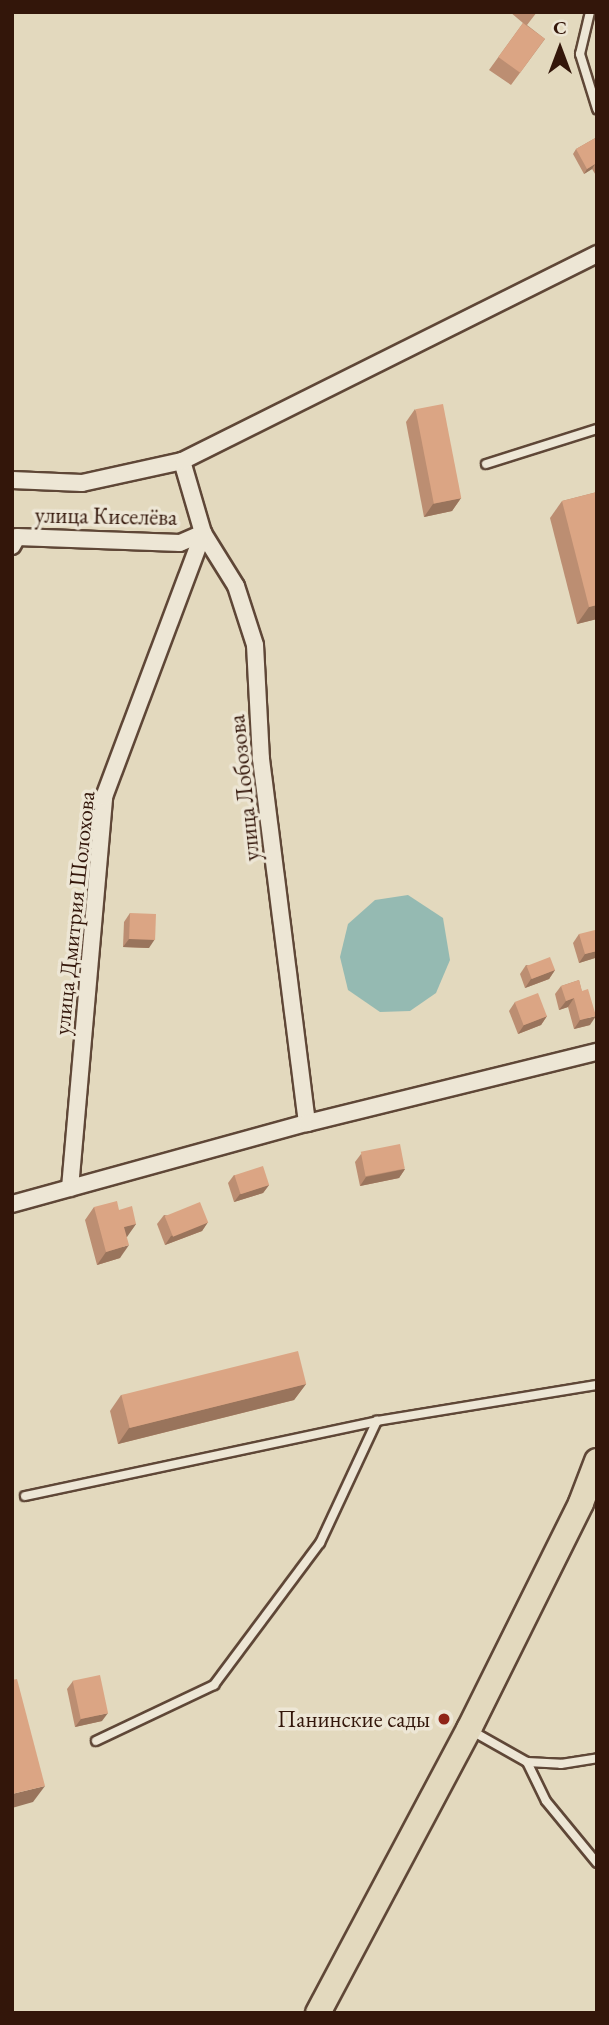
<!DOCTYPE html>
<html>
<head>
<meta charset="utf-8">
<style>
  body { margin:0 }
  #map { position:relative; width:609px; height:2025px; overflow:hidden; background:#e3d9be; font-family:"EB Garamond",serif }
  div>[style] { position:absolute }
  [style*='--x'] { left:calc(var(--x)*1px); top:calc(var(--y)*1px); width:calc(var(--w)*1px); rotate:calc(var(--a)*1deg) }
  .water>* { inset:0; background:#95bab2 }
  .roads { filter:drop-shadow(2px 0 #5f4737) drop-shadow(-2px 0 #5f4737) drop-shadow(0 2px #5f4737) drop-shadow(0 -2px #5f4737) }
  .service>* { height:8px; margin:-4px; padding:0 4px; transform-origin:4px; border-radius:4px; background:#ede6d5 }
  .minor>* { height:16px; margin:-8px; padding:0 8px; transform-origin:8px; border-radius:8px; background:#ede6d5 }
  .primary>* { height:24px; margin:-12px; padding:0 12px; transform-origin:12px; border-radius:12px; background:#e3d9be }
  .wall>* { inset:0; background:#bc8e72 }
  .shaded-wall>* { inset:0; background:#99745c }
  .building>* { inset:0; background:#dba584; transform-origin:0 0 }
  .dots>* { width:19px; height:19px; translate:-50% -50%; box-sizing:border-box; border:4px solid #ede6d5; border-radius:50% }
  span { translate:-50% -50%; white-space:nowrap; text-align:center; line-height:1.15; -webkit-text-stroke:7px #ede6d5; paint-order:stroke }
  .street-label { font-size:23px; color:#33160a }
  .poi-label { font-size:23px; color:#33160a }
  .right { translate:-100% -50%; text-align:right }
  .frame { position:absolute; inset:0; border:14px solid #33160a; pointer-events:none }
  .north { position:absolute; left:525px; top:14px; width:70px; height:70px; -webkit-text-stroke:5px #ede6d5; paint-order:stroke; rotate:0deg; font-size:19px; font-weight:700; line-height:28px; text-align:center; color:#33160a }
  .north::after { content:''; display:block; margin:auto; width:24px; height:32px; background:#33160a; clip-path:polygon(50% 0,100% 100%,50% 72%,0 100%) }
</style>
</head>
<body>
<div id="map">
  <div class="water">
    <div style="clip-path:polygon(408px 895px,443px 918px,450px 960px,436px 993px,410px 1011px,380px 1012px,348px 990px,340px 957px,348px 924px,375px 900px)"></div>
  </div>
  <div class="roads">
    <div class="service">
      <div style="--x:590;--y:12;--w:43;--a:103.4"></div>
      <div style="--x:580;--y:54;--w:58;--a:72.8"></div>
      <div style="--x:486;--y:464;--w:116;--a:-17.5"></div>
      <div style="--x:25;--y:1496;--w:360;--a:-12"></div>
      <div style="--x:377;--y:1421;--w:223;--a:-9.3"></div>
      <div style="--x:472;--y:1731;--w:63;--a:29.4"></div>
      <div style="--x:527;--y:1762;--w:34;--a:3"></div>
      <div style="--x:561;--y:1764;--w:36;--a:-9"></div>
      <div style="--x:96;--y:1741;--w:131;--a:-25.4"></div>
      <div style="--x:214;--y:1685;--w:177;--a:-53.3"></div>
      <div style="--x:320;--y:1543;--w:135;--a:-65"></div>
      <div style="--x:527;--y:1762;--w:43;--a:64"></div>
      <div style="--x:546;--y:1801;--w:80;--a:50.6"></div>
    </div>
    <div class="minor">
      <div style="--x:182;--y:461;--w:75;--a:73.7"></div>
      <div style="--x:203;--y:533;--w:62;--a:58.1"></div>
      <div style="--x:236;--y:586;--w:62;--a:72.1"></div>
      <div style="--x:255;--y:645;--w:114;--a:87"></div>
      <div style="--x:261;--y:759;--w:367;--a:82.8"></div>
      <div style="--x:12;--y:480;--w:70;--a:2.5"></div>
      <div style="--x:82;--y:483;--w:102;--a:-12.4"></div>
      <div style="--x:182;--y:461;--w:464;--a:-26.5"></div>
      <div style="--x:12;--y:546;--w:10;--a:-61"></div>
      <div style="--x:17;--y:537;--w:163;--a:2.1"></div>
      <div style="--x:180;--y:543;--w:25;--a:-23"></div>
      <div style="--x:70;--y:1188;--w:392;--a:-85"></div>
      <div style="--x:104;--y:797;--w:282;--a:-69.4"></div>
      <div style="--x:12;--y:1204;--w:306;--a:-15.4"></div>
      <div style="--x:307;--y:1123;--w:299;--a:-13.8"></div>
    </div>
    <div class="primary">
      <div style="--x:318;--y:2013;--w:322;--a:-62"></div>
      <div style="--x:469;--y:1729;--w:252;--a:-63.6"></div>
      <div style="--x:581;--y:1503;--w:45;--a:-69.1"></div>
    </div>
  </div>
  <div class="wall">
    <div style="clip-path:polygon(510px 12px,537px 12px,527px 25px,545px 39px,511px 85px,489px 70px,523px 23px)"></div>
    <div style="clip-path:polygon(597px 137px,597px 177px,592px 169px,584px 174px,573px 154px,576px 149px)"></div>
    <div style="clip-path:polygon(415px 409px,461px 498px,452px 511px,424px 517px,406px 422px)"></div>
    <div style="clip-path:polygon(597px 492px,597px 619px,577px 624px,550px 518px,562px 501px)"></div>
    <div style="clip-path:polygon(130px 913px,149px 948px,123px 947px,124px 922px)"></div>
    <div style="clip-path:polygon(579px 934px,597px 934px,597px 956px,595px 958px,579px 963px,573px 943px)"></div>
    <div style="clip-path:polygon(526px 965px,555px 970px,549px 979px,525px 988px,520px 974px)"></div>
    <div style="clip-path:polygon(579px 980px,590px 1025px,574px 1029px,568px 1007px,559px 1010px,555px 994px,561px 986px)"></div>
    <div style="clip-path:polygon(515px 1002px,547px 1016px,541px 1025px,518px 1034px,509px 1011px)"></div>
    <div style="clip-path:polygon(361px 1154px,405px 1169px,399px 1178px,360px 1186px,355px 1162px)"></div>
    <div style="clip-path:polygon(234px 1175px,269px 1185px,263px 1193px,234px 1202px,228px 1183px)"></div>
    <div style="clip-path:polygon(94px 1207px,119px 1210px,136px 1224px,126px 1237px,120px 1258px,97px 1265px,85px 1220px)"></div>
    <div style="clip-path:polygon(164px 1215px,208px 1222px,202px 1231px,165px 1245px,157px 1224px)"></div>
    <div style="clip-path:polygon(306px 1384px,294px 1400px,118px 1444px,110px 1411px,121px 1395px)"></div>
    <div style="clip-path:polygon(73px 1681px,102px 1721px,75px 1727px,67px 1689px)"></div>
  </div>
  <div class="shaded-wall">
    <div style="clip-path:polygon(595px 164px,592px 169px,584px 174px,587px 169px)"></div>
    <div style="clip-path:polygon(461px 498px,452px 511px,424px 517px,433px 504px)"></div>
    <div style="clip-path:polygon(597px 605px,597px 619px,577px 624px,589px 607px)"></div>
    <div style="clip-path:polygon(129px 939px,155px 939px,149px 948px,123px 947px)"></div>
    <div style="clip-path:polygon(597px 951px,597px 956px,595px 958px,579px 963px,585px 954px)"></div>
    <div style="clip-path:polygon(555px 970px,549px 979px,525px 988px,531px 979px)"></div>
    <div style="clip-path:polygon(574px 998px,568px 1007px,559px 1010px,566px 1001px)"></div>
    <div style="clip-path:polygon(547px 1016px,541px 1025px,518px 1034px,524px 1025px)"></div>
    <div style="clip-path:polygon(596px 1016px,590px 1025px,574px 1029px,580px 1020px)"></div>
    <div style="clip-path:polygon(405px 1169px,399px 1178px,360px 1186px,366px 1177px)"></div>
    <div style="clip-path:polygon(269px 1185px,263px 1193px,234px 1202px,240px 1194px)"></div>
    <div style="clip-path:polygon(208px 1222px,202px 1231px,165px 1245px,171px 1236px)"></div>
    <div style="clip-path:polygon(136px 1224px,127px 1237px,114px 1240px,124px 1227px)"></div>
    <div style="clip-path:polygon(129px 1245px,120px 1258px,97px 1265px,106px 1252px)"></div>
    <div style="clip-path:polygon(306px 1384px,294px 1400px,118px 1444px,129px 1428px)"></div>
    <div style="clip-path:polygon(108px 1713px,102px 1721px,75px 1727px,81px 1719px)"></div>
    <div style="clip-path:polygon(45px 1786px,33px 1802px,12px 1808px,12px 1794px)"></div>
  </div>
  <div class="building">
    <div style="left:523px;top:23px;width:27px;height:42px;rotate:36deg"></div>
    <div style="clip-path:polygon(597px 137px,597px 167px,595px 164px,587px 169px,576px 149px)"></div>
    <div style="left:443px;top:404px;width:96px;height:28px;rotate:79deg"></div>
    <div style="clip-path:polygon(597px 492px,597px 605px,589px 607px,562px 501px)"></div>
    <div style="left:130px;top:913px;width:26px;height:26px;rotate:2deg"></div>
    <div style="clip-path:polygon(595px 930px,597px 934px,597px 951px,585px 954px,579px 934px)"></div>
    <div style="left:550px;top:957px;width:14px;height:25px;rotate:69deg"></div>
    <div style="clip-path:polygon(579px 980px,582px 991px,588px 989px,596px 1016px,580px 1020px,574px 998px,566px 1001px,561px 986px)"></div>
    <div style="left:538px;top:993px;width:25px;height:25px;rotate:69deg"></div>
    <div style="left:400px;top:1144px;width:25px;height:40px;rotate:79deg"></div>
    <div style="left:263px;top:1166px;width:20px;height:30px;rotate:72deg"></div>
    <div style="clip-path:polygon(117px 1201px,119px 1210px,132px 1206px,136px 1224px,124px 1227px,129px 1245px,106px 1252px,94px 1207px)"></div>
    <div style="left:200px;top:1202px;width:22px;height:38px;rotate:68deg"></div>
    <div style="left:298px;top:1351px;width:34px;height:182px;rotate:76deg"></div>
    <div style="left:100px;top:1675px;width:39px;height:28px;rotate:78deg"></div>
    <div style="clip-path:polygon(17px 1679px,45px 1786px,12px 1794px,12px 1680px)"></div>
  </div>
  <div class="dots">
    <div style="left:444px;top:1719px;background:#8f2418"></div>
  </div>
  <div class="street-label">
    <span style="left:106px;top:516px;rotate:1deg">улица Киселёва</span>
    <span style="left:244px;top:788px;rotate:-96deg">улица Лобозова</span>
    <span style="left:74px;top:913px;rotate:-84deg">улица Дмитрия Шолохова</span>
  </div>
  <div class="poi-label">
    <span class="right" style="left:430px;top:1719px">Панинские сады</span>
  </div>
  <div class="frame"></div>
  <div class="north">С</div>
</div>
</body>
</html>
